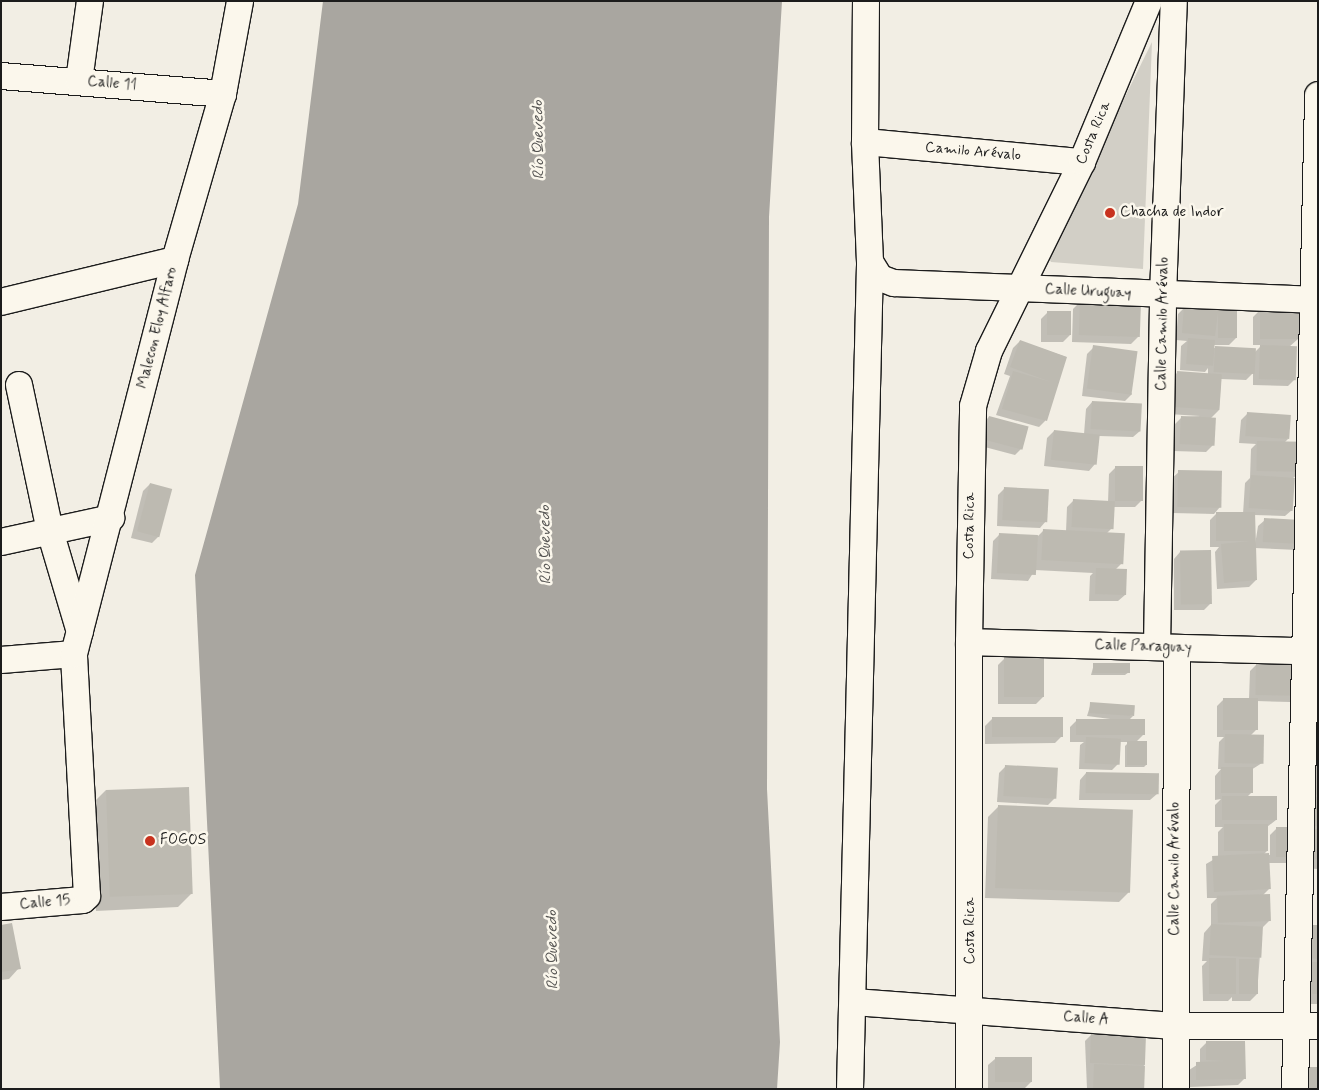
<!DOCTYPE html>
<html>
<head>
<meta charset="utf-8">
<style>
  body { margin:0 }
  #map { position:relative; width:1319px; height:1090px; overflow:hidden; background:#f2eee4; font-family:Mynerve,sans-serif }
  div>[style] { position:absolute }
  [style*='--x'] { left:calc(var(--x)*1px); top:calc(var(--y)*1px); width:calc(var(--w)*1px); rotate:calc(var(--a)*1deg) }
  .green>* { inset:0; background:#d2cfc6 }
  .water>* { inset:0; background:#a9a6a0 }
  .shadow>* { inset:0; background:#0003 }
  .building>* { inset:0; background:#bdbab1; transform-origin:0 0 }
  .roads { filter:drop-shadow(1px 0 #1c1c1c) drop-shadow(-1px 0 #1c1c1c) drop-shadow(0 1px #1c1c1c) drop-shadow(0 -1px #1c1c1c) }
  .minor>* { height:26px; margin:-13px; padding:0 13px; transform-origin:13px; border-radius:13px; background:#fbf7ec }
  .dots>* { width:14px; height:14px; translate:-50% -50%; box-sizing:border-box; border:2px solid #fbf7ec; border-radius:50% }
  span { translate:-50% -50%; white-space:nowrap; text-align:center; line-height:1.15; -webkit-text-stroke:5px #fbf7ec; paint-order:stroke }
  .street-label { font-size:15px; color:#1c1c1c }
  .poi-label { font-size:15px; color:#1c1c1c }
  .left { translate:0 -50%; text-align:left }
  .water-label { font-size:16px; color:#545351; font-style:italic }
  .frame { position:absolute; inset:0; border:2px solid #1c1c1c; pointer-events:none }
</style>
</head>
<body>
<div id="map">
  <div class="green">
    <div style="clip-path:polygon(1152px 42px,1143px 269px,1051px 262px,1047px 255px)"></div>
  </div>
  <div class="water">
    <div style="clip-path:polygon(323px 1px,782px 1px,769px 217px,767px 789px,780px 1042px,777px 1089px,220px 1089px,195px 575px,298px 204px)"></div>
  </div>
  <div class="shadow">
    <div style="clip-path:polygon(1080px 302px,1138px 337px,1131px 344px,1072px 342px,1073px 309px)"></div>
    <div style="clip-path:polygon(1185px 307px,1236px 309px,1236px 338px,1229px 345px,1213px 345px,1213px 348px,1254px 349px,1254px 353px,1262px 345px,1253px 345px,1253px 317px,1260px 310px,1298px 339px,1289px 347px,1295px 379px,1288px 386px,1253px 385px,1253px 373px,1246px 380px,1221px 379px,1219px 410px,1210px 419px,1213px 445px,1206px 452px,1173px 451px,1175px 424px,1182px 417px,1200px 416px,1168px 414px,1170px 380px,1177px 373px,1208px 375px,1208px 368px,1205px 372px,1180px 370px,1181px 346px,1187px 341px,1176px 340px,1178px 314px)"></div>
    <div style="clip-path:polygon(1047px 313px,1070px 335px,1063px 342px,1041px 342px,1041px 319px)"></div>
    <div style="clip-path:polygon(1020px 341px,1066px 357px,1045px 421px,1039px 427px,996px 415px,1010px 376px,1004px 374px,1013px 348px)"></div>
    <div style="clip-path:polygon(1094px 347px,1132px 394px,1125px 401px,1082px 396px,1087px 354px)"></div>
    <div style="clip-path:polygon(1092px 402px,1140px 431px,1133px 437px,1099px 436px,1095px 464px,1089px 471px,1044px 466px,1047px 438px,1054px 431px,1084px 434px,1086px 409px)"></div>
    <div style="clip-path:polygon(1248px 413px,1288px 439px,1284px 443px,1302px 471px,1293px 478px,1292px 510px,1285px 516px,1254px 515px,1255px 545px,1258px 526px,1265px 520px,1305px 522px,1297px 550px,1255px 548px,1256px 580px,1249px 587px,1217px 589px,1215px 552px,1219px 547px,1210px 547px,1210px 520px,1216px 514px,1172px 513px,1172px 478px,1179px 472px,1220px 507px,1214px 514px,1243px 514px,1245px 483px,1250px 478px,1251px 449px,1256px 444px,1239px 443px,1241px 420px)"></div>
    <div style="clip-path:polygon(989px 417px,1022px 448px,1015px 455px,977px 445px,982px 424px)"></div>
    <div style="clip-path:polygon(1116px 467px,1142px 500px,1135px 507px,1113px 507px,1112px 528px,1106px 534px,1122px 563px,1115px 570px,1125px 595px,1118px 601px,1089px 601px,1090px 576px,1093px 573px,1035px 570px,1028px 581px,991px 579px,993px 541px,999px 535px,1038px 536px,1044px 530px,1066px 532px,1067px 507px,1074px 500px,1108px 502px,1109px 474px)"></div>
    <div style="clip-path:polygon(150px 484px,159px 536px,152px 543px,131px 538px,143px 491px)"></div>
    <div style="clip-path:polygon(1005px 488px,1046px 521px,1040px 528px,997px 526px,998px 495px)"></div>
    <div style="clip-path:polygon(1180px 552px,1211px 603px,1204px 610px,1174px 610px,1174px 559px)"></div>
    <div style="clip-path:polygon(1005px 658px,1043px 697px,1036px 704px,998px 704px,998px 665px)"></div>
    <div style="clip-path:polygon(1094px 664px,1129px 672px,1125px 675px,1091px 675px)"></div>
    <div style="clip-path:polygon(1257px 664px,1297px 695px,1290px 702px,1256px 701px,1256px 730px,1250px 736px,1262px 763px,1251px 770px,1252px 792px,1246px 798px,1276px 820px,1267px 827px,1267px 851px,1263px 855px,1270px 855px,1270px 835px,1277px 828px,1294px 828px,1288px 863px,1268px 863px,1269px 889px,1262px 896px,1269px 921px,1262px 928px,1257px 994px,1250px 1001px,1232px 1001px,1232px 997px,1228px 1001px,1203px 1001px,1202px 966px,1207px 961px,1202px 961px,1204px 933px,1211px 925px,1211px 904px,1217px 898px,1207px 898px,1206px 864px,1218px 857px,1218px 832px,1223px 827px,1215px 827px,1215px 805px,1221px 799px,1215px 800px,1215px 776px,1221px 769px,1218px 769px,1219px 742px,1224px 737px,1217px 737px,1217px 706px,1224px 699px,1249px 699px,1250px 671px)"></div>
    <div style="clip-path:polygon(1091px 703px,1133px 716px,1129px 720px,1143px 735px,1136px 742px,1147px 764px,1144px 767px,1125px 767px,1125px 746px,1129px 742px,1120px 742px,1119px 763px,1112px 770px,1079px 769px,1080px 745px,1084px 742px,1070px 742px,1070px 727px,1077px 720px,1118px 720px,1087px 716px)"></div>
    <div style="clip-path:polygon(992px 719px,1062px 736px,1055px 743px,985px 744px,985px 726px)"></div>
    <div style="clip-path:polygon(1315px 732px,1318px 732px,1318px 869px,1299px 868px)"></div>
    <div style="clip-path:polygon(1006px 766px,1055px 798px,1048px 805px,997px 802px,999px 773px)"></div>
    <div style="clip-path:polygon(1086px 773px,1157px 794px,1150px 800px,1079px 800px,1080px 780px)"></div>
    <div style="clip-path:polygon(106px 790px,192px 893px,178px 907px,96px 911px,92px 804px)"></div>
    <div style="clip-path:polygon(998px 807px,1129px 892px,1119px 902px,985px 898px,988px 817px)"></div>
    <div style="clip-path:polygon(1px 927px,19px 968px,9px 979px,1px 980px)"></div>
    <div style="clip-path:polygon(1318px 927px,1318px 1004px,1302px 1004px,1303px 964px)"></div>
    <div style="clip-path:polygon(1092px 1034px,1145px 1036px,1143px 1089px,1087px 1089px,1085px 1041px)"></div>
    <div style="clip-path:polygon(1207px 1042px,1245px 1078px,1238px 1085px,1190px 1087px,1189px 1070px,1200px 1063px,1200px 1049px)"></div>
    <div style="clip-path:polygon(995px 1059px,1031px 1082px,1024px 1089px,988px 1089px,988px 1065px)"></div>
  </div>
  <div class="building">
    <div style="left:1080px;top:301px;width:61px;height:34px;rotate:2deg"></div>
    <div style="clip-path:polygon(1184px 306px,1237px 308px,1237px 338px,1218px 338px,1218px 312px,1215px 336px,1182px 333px)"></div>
    <div style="left:1260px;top:309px;width:40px;height:30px"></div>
    <div style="left:1047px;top:311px;width:24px;height:24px"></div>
    <div style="left:1188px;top:338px;width:27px;height:26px;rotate:4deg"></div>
    <div style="clip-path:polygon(1020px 340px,1067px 357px,1047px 421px,1002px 409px,1013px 371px,1051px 382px,1010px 367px)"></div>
    <div style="left:1093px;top:345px;width:45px;height:44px;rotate:8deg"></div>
    <div style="left:1260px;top:345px;width:37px;height:34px;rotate:2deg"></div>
    <div style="left:1215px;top:346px;width:41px;height:26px;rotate:3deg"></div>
    <div style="left:1177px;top:371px;width:45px;height:36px;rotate:4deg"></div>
    <div style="left:1092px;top:401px;width:50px;height:28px;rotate:3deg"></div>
    <div style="left:1247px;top:412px;width:44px;height:24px;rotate:4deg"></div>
    <div style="left:989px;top:416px;width:41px;height:24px;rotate:15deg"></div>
    <div style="left:1181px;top:416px;width:35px;height:28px;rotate:3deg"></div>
    <div style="left:1054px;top:430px;width:46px;height:30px;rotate:6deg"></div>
    <div style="left:1257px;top:441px;width:47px;height:30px;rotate:1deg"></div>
    <div style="left:1115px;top:466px;width:28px;height:35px"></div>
    <div style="left:1178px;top:470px;width:44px;height:37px;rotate:1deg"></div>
    <div style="left:1251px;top:475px;width:44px;height:33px;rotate:4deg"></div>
    <div style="left:150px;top:483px;width:23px;height:50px;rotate:15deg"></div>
    <div style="left:1004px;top:487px;width:45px;height:33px;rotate:3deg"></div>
    <div style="left:1073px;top:499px;width:42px;height:28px;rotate:3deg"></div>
    <div style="clip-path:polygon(1216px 512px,1255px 512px,1257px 580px,1224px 583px,1221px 544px,1250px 541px,1216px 541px)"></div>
    <div style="left:1264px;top:518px;width:42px;height:24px;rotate:3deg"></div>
    <div style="left:1043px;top:529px;width:82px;height:31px;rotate:3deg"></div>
    <div style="left:999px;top:533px;width:39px;height:40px;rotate:3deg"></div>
    <div style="left:1211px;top:550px;width:54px;height:31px;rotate:89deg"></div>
    <div style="left:1096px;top:568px;width:31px;height:26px;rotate:2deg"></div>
    <div style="left:1004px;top:657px;width:40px;height:40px"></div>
    <div style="left:1093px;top:663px;width:37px;height:10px"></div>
    <div style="left:1256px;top:663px;width:43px;height:32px;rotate:1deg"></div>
    <div style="left:1223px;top:698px;width:35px;height:32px"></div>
    <div style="left:1090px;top:702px;width:45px;height:11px;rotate:4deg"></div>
    <div style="left:992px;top:717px;width:71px;height:20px"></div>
    <div style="left:1076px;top:719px;width:69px;height:16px"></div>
    <div style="left:1225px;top:734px;width:39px;height:29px;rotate:1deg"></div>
    <div style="left:1086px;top:737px;width:35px;height:26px;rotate:3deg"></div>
    <div style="left:1127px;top:741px;width:20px;height:24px"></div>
    <div style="left:1005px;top:765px;width:53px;height:31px;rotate:3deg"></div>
    <div style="clip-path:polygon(1313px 765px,1318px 765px,1318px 795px,1314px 795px)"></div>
    <div style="left:1253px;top:767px;width:26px;height:32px;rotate:90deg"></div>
    <div style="left:1086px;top:772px;width:73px;height:21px;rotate:1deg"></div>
    <div style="left:189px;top:787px;width:107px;height:83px;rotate:88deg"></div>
    <div style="left:1277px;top:796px;width:24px;height:55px;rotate:90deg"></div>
    <div style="left:1309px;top:797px;width:9px;height:29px"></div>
    <div style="left:998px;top:805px;width:135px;height:83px;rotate:2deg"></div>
    <div style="left:1224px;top:824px;width:44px;height:27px"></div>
    <div style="left:1276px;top:827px;width:19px;height:30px"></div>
    <div style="clip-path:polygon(1310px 829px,1318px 829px,1318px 859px,1309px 858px)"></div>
    <div style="left:1269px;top:853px;width:36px;height:57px;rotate:87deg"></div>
    <div style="left:1270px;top:894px;width:27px;height:53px;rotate:88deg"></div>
    <div style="clip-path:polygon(12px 923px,21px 969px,1px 972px,1px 925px)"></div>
    <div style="left:1211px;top:924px;width:52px;height:31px;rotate:3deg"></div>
    <div style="clip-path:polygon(1312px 925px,1318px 925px,1318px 959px,1309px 958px)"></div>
    <div style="left:1209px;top:958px;width:27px;height:36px"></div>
    <div style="left:1239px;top:959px;width:19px;height:35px"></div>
    <div style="left:1312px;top:962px;width:6px;height:32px"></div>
    <div style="left:1091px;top:1033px;width:55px;height:30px;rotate:2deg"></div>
    <div style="clip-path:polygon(1206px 1041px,1245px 1041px,1246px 1079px,1196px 1080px,1196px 1062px,1225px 1061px,1206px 1060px)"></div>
    <div style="left:995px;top:1057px;width:37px;height:25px"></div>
    <div style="left:1094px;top:1064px;width:51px;height:25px;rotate:2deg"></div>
    <div style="left:1302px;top:1067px;width:16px;height:22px"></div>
  </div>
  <div class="roads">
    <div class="minor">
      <div style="--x:1;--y:76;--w:223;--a:4.6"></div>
      <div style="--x:79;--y:81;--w:81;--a:-82.2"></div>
      <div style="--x:865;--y:142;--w:218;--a:5.3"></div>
      <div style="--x:870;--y:262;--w:19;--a:58"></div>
      <div style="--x:880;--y:278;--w:15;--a:20"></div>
      <div style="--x:894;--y:283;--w:424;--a:2.3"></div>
      <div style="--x:1;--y:302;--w:179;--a:-13.6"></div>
      <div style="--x:19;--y:385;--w:149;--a:78"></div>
      <div style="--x:50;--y:531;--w:105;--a:73.5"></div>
      <div style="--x:1;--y:542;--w:113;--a:-12.3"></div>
      <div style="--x:969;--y:642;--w:349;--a:1.6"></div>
      <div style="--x:1157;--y:647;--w:351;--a:-89"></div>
      <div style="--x:1163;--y:296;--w:295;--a:-87.9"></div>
      <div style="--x:1;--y:660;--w:73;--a:-4.7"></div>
      <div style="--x:1;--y:907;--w:82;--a:-4.9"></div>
      <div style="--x:83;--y:900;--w:6;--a:-45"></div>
      <div style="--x:87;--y:896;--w:242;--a:-93.1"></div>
      <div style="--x:74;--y:654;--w:407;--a:-75.6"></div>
      <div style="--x:175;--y:260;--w:173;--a:-73.9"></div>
      <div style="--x:223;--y:94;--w:95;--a:-79.6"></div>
      <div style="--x:854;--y:1002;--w:321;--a:4.3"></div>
      <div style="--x:1174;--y:1026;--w:144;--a:0"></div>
      <div style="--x:850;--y:1089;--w:827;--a:-88.61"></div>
      <div style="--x:870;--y:262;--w:120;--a:-92.4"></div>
      <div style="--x:865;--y:142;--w:141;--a:-89.6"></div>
      <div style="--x:969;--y:1089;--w:447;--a:-90"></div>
      <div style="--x:969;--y:642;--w:236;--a:-89"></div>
      <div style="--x:973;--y:406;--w:57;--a:-73.8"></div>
      <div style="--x:989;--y:351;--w:211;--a:-63.8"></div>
      <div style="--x:1082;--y:162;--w:174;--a:-67.4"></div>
      <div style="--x:1176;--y:1089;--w:440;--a:-89.9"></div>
      <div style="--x:1295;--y:1089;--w:994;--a:-88.67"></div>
    </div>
  </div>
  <div class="dots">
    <div style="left:1110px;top:213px;background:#c8321e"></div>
    <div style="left:150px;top:841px;background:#c8321e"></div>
  </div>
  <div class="street-label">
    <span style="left:112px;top:84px;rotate:5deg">Calle 11</span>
    <span style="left:1094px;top:133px;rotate:-67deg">Costa Rica</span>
    <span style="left:973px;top:152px;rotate:5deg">Camilo Arévalo</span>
    <span style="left:1088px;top:292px;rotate:3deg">Calle Uruguay</span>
    <span style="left:1163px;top:324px;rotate:-89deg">Calle Camilo Arévalo</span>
    <span style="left:158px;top:328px;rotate:-76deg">Malecon Eloy Alfaro</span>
    <span style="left:970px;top:526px;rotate:-89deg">Costa Rica</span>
    <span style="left:1143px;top:647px;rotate:2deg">Calle Paraguay</span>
    <span style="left:1175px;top:869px;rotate:-90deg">Calle Camilo Arévalo</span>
    <span style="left:45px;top:903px;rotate:-5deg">Calle 15</span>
    <span style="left:971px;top:931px;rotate:-90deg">Costa Rica</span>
    <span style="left:1086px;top:1019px;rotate:5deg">Calle A</span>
  </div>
  <div class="poi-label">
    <span class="left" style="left:1120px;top:213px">Chacha de Indor</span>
    <span class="left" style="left:160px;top:841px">FOGOS</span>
  </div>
  <div class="water-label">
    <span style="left:539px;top:140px;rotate:-91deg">Río Quevedo</span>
    <span style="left:546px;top:545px;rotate:-91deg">Río Quevedo</span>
    <span style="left:553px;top:950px;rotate:-91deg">Río Quevedo</span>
  </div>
  <div class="frame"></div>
</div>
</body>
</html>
